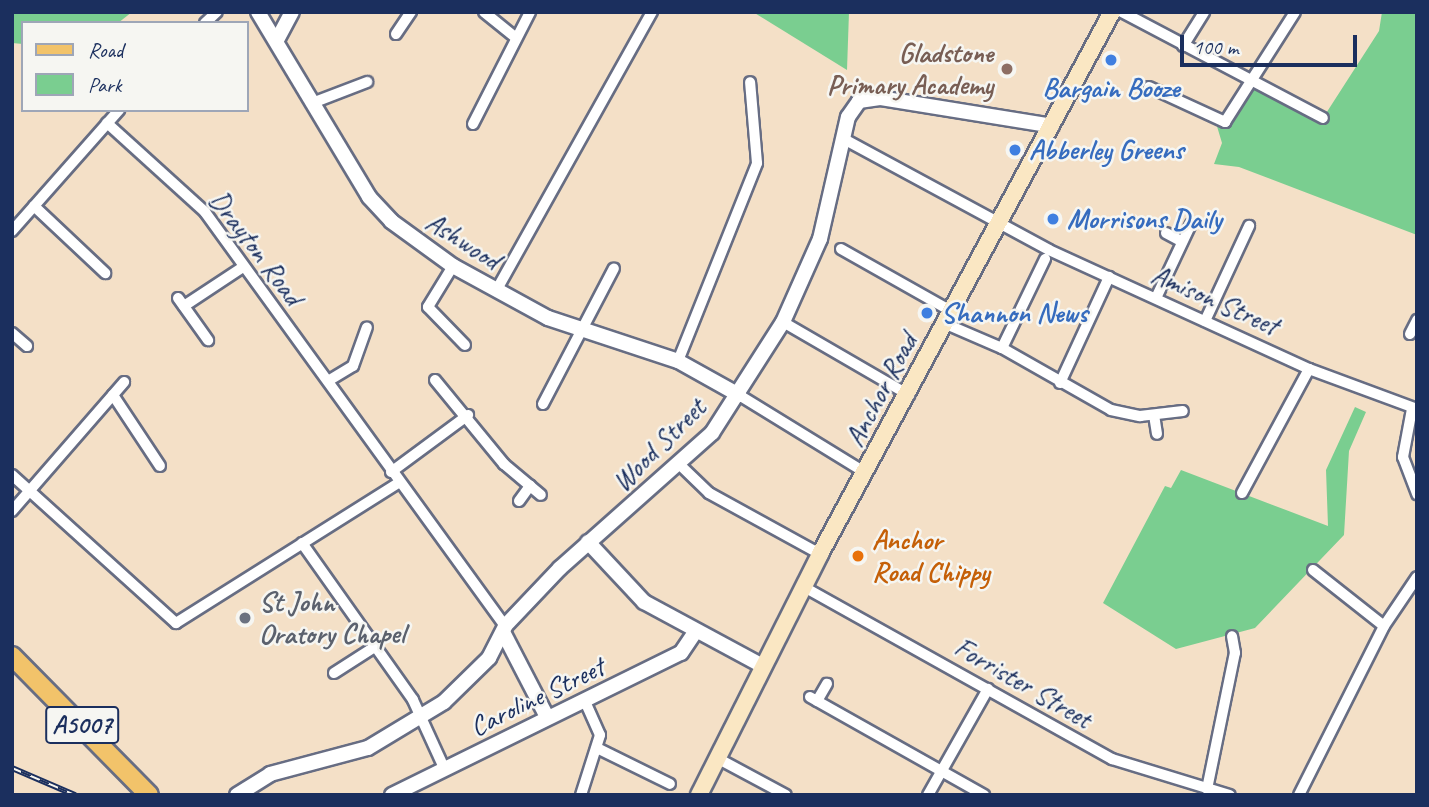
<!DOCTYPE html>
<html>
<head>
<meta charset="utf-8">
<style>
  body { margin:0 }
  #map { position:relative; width:1429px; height:807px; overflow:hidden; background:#f4e0c7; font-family:Caveat,sans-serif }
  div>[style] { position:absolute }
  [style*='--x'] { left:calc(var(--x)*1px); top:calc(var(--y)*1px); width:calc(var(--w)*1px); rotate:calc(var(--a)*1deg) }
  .green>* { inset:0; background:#7ace90 }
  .roads { filter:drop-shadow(2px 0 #676d83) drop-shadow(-2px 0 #676d83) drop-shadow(0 2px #676d83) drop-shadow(0 -2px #676d83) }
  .minor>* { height:10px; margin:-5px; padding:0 5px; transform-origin:5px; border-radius:5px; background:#fff }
  .tertiary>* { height:14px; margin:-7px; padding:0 7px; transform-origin:7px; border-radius:7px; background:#fff }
  .secondary>* { height:16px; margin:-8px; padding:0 8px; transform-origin:8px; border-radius:8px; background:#fae7c3 }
  .primary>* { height:18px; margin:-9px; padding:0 9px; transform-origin:9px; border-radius:9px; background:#f2c36a }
  .rail>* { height:6px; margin-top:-3px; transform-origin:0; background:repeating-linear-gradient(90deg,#f6f6f2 0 10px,#1b2f5e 0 20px); box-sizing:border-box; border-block:2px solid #1b2f5e }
  .dots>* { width:19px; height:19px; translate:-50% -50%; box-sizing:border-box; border:4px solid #f6f6f2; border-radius:50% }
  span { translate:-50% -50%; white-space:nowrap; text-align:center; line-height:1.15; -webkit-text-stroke:5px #f6f6f2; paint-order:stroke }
  .shield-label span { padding:2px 5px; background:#f6f6f2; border:2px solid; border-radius:5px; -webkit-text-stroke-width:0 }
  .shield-label { font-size:26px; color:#1b2f5e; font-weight:700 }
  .education-label { font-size:28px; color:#785e54; font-weight:700 }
  .right { translate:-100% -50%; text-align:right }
  .shop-label { font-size:28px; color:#366cbe; font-weight:700 }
  .left { translate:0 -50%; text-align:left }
  .street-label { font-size:28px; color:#1b2f5e }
  .food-label { font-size:28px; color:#c56008; font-weight:700 }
  .worship-label { font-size:28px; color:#5b616d; font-weight:700 }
  .frame { position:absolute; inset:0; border:14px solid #1b2f5e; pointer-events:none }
  .legend { position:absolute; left:21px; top:21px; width:228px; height:91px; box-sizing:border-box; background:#f6f6f2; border:2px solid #9ea6b7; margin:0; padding:9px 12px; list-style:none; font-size:21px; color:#1b2f5e }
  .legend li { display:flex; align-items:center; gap:14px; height:35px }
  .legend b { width:35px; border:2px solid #9ea6b7 }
  .scale { position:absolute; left:1180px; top:35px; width:177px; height:32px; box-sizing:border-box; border:4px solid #1b2f5e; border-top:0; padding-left:9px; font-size:21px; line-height:24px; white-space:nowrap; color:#1b2f5e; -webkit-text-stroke:5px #f6f6f2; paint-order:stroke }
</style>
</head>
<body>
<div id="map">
  <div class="green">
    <div style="clip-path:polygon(12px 12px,132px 12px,118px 23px,23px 23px,23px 44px,12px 43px)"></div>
    <div style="clip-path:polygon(753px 12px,849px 12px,847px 70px)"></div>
    <div style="clip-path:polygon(1382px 12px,1417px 12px,1417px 235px,1239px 167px,1214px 164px,1222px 143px,1216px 123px,1251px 82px,1323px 118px,1379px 31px)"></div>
    <div style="clip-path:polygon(1355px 407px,1366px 412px,1349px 451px,1344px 535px,1255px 628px,1176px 649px,1103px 603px,1165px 486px,1171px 488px,1181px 470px,1328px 526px,1326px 470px)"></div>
  </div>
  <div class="roads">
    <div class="minor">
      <div style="--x:484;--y:12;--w:38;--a:39"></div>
      <div style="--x:1122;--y:12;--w:227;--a:27.8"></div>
      <div style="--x:205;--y:23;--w:16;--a:-43"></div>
      <div style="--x:396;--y:34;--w:27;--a:-56"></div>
      <div style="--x:1183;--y:46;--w:40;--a:-58"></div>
      <div style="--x:1149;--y:87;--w:84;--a:24.7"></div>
      <div style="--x:1225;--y:122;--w:130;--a:-57.5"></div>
      <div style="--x:315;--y:102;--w:56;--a:-21"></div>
      <div style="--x:107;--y:123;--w:132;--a:42.2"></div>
      <div style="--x:205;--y:212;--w:511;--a:54.07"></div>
      <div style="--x:473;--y:124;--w:126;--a:-63"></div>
      <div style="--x:842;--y:138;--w:235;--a:28.4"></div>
      <div style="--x:1049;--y:250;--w:286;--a:24.6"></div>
      <div style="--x:1309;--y:369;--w:115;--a:20.3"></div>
      <div style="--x:34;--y:206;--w:98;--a:43.3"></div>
      <div style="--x:12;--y:231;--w:162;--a:-48.5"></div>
      <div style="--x:1166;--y:233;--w:17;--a:28"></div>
      <div style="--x:841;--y:249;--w:129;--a:29.4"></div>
      <div style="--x:453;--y:266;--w:48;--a:121.4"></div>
      <div style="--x:428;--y:307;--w:53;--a:45.8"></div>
      <div style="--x:496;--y:291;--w:320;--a:-60.8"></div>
      <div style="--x:178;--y:298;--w:52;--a:54.5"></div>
      <div style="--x:1156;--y:298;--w:82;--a:-64.7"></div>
      <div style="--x:184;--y:306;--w:71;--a:-33.5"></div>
      <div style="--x:1205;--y:321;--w:105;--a:-65.1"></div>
      <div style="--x:783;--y:322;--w:146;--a:30.1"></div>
      <div style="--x:946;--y:324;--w:61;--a:23.2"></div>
      <div style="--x:1002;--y:348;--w:125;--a:29.6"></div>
      <div style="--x:1111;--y:410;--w:30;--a:12"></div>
      <div style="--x:1140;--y:416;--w:43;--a:-6.6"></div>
      <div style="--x:12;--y:333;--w:20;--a:41"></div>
      <div style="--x:1410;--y:334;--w:16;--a:-63"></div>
      <div style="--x:1002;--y:348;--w:99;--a:-64.2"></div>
      <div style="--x:678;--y:361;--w:213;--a:-68.2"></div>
      <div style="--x:757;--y:163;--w:81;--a:-94.9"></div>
      <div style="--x:435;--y:380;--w:109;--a:50.6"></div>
      <div style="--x:504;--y:464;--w:48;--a:40"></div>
      <div style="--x:328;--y:381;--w:29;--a:-31"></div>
      <div style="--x:353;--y:366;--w:41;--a:-70.3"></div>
      <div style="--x:1060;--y:383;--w:117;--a:-65.2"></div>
      <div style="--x:113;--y:395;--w:85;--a:56.5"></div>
      <div style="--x:739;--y:395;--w:149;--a:31.6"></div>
      <div style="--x:543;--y:404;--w:153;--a:-62.4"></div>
      <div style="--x:1412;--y:409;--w:49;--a:100.6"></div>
      <div style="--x:1403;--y:457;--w:40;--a:69"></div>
      <div style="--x:1154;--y:415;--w:19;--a:81"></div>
      <div style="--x:679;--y:464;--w:42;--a:44"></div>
      <div style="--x:709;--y:493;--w:127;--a:28.8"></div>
      <div style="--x:391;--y:472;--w:96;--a:-36.5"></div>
      <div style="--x:12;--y:475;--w:221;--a:42.1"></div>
      <div style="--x:176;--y:623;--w:262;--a:-32.2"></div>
      <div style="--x:1242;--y:493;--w:141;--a:-61.6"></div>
      <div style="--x:519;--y:501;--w:19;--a:-54"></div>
      <div style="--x:12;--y:511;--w:171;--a:-49"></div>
      <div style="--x:302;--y:543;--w:192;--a:54.7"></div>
      <div style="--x:413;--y:700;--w:77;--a:65.4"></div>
      <div style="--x:1313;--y:570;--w:90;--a:38.3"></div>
      <div style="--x:804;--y:587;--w:353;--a:29.2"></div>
      <div style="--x:1112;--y:759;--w:123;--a:17"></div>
      <div style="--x:334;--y:673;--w:50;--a:-32.7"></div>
      <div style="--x:810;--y:697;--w:200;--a:29.4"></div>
      <div style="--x:817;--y:701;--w:20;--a:-60"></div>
      <div style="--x:599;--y:749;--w:79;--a:26.2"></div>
      <div style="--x:717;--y:758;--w:78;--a:28.2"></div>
      <div style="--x:1207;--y:789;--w:139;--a:-78.4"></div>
      <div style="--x:1235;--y:653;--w:17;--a:-100"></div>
      <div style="--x:581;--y:795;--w:63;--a:-72.4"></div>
      <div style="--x:600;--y:735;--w:37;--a:-114"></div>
      <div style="--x:928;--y:795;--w:122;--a:-60.5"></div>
      <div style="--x:1299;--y:795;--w:189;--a:-63.3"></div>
      <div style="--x:1384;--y:626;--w:59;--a:-56"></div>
    </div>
    <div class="tertiary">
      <div style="--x:258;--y:12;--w:216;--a:59"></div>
      <div style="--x:369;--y:197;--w:33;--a:47"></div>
      <div style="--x:391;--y:221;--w:77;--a:36"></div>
      <div style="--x:453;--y:266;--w:108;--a:28.7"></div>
      <div style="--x:548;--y:318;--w:137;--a:18.3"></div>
      <div style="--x:678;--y:361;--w:70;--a:29.1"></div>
      <div style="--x:277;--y:40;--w:32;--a:-62"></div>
      <div style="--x:588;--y:542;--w:82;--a:47"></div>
      <div style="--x:644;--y:602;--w:135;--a:28.3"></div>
      <div style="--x:504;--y:634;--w:93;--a:62.6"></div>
      <div style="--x:237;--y:795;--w:39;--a:-32"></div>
      <div style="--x:270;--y:774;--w:101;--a:-14.9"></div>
      <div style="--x:368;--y:748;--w:89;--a:-31.2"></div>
      <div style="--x:444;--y:702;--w:63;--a:-44.4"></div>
      <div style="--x:489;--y:658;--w:36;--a:-63"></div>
      <div style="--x:505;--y:626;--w:80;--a:-46.5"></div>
      <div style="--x:560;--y:568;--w:203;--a:-41.6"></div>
      <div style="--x:712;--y:433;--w:132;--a:-57.4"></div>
      <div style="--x:783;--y:322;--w:91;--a:-66"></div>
      <div style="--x:820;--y:239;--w:125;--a:-77.1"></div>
      <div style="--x:848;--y:117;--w:19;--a:-55"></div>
      <div style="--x:859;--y:101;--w:21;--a:-8"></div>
      <div style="--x:880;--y:98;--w:174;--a:9.2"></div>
      <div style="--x:392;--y:795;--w:322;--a:-26.2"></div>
      <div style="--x:681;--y:653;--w:25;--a:-56"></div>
    </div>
    <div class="secondary">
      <div style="--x:699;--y:795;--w:270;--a:-63.3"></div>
      <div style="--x:820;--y:554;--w:616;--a:-61.69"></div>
    </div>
    <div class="primary">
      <div style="--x:12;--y:656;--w:195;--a:45.4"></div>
    </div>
  </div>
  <div class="rail">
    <div style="--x:12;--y:768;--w:69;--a:23.2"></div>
  </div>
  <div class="dots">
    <div style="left:1111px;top:60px;background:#3f7fe0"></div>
    <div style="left:1007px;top:69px;background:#8d6e63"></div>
    <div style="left:1015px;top:150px;background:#3f7fe0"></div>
    <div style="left:1053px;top:219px;background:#3f7fe0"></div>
    <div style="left:927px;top:313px;background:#3f7fe0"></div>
    <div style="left:858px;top:556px;background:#e8710a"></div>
    <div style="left:245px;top:618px;background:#6b7280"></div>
  </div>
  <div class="shield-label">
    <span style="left:82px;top:725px">A5007</span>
  </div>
  <div class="education-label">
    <span class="right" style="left:993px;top:69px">Gladstone<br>Primary Academy</span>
  </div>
  <div class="shop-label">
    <span style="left:1111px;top:88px">Bargain Booze</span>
    <span class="left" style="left:1029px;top:150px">Abberley Greens</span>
    <span class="left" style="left:1067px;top:219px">Morrisons Daily</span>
    <span class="left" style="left:941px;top:313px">Shannon News</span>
  </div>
  <div class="street-label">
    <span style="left:463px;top:241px;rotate:33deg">Ashwood</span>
    <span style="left:256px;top:248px;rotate:53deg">Drayton Road</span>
    <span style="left:1215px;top:300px;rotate:24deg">Amison Street</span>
    <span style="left:881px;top:390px;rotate:-62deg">Anchor Road</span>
    <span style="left:659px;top:445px;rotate:-45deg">Wood Street</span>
    <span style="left:1023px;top:683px;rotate:30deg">Forrister Street</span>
    <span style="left:537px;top:697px;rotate:-26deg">Caroline Street</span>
  </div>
  <div class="food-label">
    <span class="left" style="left:872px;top:556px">Anchor<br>Road Chippy</span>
  </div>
  <div class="worship-label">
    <span class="left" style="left:259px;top:618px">St John<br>Oratory Chapel</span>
  </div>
  <div class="frame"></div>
  <ul class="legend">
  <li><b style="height:9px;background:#f2c36a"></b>Road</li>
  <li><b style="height:19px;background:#7ace90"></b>Park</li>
  </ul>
  <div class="scale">100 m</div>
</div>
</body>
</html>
